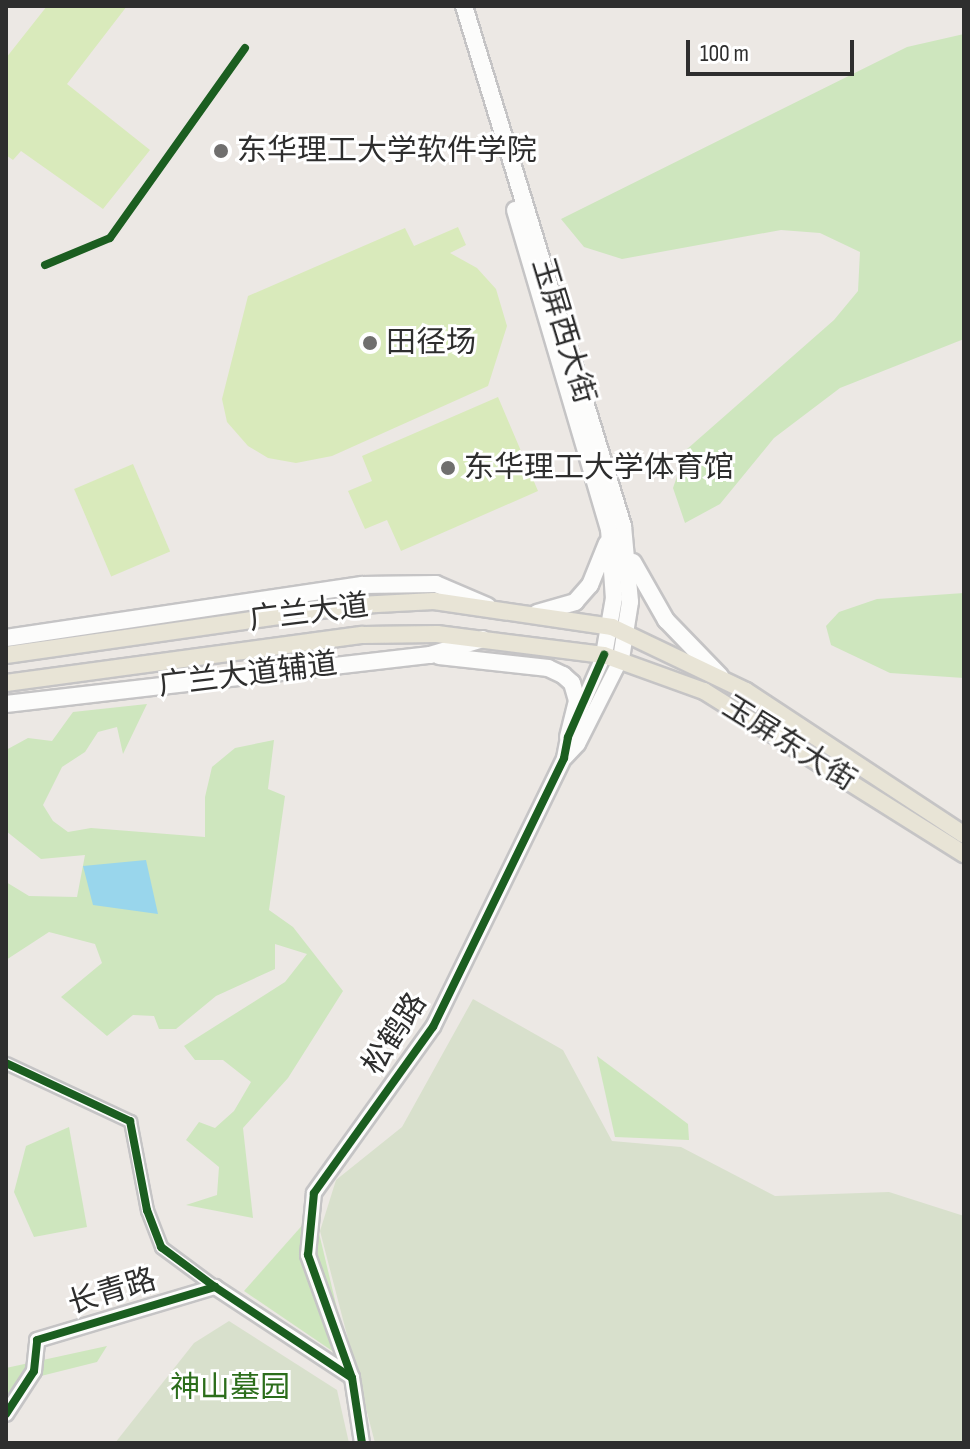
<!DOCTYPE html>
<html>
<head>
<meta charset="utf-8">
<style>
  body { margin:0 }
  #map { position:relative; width:970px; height:1449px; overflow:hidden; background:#ece8e4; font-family:"Sofia Sans Condensed","Noto Sans SC",sans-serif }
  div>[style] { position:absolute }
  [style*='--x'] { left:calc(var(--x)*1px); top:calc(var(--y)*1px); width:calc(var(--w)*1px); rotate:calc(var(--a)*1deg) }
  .green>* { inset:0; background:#cee6be }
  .cemetery>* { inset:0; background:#d8e0cc }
  .pitch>* { inset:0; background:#d9eabb; transform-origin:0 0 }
  .water>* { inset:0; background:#99d6ec }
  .roads { filter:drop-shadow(2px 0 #c5c4c5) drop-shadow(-2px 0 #c5c4c5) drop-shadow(0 2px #c5c4c5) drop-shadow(0 -2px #c5c4c5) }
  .minor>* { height:11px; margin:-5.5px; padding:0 5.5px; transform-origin:5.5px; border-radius:5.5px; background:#fcfcfb }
  .tertiary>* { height:14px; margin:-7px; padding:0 7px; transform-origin:7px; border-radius:7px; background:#fcfcfb }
  .secondary>* { height:16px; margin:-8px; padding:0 8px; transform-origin:8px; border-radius:8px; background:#fcfcfb }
  .primary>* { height:16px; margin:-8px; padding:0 8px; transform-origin:8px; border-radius:8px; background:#e8e4d6 }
  .cycleway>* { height:8px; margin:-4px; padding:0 4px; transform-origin:4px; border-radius:4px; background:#1b5e20 }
  .dots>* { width:22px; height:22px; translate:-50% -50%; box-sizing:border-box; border:4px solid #fff; border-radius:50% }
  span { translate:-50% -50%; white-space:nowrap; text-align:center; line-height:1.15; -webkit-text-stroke:6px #fff; paint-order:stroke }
  .poi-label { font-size:30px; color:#2e2e2e }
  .left { translate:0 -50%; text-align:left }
  .street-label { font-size:30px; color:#2e2e2e }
  .park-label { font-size:30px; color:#2c6e1b }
  .frame { position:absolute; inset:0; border:8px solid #2e2e2e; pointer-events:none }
  .scale { position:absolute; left:686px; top:40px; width:168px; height:36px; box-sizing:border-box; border:4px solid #2e2e2e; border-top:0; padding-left:10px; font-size:24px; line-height:28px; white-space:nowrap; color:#2e2e2e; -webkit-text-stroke:6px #fff; paint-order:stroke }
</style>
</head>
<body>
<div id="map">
  <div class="green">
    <div style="clip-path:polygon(964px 34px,964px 339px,840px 388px,774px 438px,720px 504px,685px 523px,673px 488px,686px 450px,834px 320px,858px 291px,860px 252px,820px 233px,781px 230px,622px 259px,584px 247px,561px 219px,907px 47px)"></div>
    <div style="clip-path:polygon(964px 593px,964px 678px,890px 673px,831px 645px,826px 626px,839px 612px,877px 599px)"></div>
    <div style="clip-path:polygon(147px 704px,123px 754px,117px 727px,98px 732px,85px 752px,62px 767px,43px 805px,53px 821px,68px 832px,91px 828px,205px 837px,205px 797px,212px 767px,235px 748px,274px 740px,268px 789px,285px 796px,269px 910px,293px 927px,343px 991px,288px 1078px,243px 1128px,253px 1218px,186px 1205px,217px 1195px,219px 1167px,186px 1140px,199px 1122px,215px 1128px,234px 1111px,251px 1082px,223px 1060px,195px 1060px,184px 1046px,285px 982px,307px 954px,275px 944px,275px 969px,216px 996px,176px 1029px,159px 1029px,154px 1016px,133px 1015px,107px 1036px,61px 997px,102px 963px,95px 944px,49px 932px,6px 960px,6px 882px,29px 896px,77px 897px,85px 855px,41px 859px,6px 831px,6px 750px,28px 738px,52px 741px,73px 712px)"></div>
    <div style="clip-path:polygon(597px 1056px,688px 1124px,689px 1140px,615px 1137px)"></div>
    <div style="clip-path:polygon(69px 1127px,87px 1227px,34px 1237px,14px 1192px,26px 1146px)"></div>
    <div style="clip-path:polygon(314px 1212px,350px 1363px,244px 1291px)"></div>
    <div style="clip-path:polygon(107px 1346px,97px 1362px,29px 1379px,6px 1410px,6px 1368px)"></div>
  </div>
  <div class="cemetery">
    <div style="clip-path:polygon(473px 999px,563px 1050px,612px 1141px,681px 1147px,775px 1196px,889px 1192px,964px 1216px,964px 1443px,375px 1443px,320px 1231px,336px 1180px,402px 1127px)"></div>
    <div style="clip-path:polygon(229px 1321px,337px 1390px,349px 1443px,115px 1443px,194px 1343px)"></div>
  </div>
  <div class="pitch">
    <div style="clip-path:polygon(47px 6px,127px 6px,67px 84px,150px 150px,103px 209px,21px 151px,13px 160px,6px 155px,6px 58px)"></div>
    <div style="clip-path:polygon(458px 227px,466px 245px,450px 253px,477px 268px,496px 289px,507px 326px,488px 386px,332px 456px,296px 463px,268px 458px,248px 446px,227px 422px,222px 399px,248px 296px,405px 228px,414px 246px)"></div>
    <div style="clip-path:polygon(498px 397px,538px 491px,401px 551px,387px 520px,365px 529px,348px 491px,372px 481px,362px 456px)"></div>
    <div style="left:133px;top:464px;width:95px;height:64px;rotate:67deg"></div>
  </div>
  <div class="water">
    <div style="clip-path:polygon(146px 860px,158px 914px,93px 905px,83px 866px)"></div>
  </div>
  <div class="roads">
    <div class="minor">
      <div style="--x:6;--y:1063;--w:137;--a:25.1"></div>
      <div style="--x:130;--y:1121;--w:91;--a:79.2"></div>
      <div style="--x:147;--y:1210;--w:40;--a:69"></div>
      <div style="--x:161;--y:1247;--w:67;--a:36.5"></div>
    </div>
    <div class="tertiary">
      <div style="--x:565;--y:758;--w:19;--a:-47"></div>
      <div style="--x:578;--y:744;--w:95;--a:-63.2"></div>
      <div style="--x:6;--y:1414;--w:51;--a:-56.9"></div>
      <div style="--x:34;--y:1371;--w:31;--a:-84"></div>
      <div style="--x:37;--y:1340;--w:186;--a:-16.6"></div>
      <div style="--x:215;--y:1287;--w:164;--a:33.3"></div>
      <div style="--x:362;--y:1443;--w:66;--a:-98.7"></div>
      <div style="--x:352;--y:1378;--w:131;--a:-109.7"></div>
      <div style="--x:308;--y:1255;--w:62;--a:-84.5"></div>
      <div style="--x:314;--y:1193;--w:204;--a:-54.4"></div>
      <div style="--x:433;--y:1027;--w:299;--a:-64"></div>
      <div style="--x:564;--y:758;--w:21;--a:-79"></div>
      <div style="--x:568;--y:737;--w:90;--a:-66.3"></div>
    </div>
    <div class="secondary">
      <div style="--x:464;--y:6;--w:544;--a:73"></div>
      <div style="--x:623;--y:526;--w:76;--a:84.7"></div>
      <div style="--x:630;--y:602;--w:58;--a:99"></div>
      <div style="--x:515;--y:210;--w:333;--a:73.6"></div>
      <div style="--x:609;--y:529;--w:69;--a:85.9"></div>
      <div style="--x:614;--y:598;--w:58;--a:100"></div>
      <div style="--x:633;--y:562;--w:67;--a:60.4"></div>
      <div style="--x:666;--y:620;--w:78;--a:46"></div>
      <div style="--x:537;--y:613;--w:40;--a:-16"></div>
      <div style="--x:575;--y:602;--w:23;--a:-49"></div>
      <div style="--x:590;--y:585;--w:45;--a:-68"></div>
      <div style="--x:6;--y:638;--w:360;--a:-8.5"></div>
      <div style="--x:362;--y:585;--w:74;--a:-0.8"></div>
      <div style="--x:436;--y:584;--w:56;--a:23.3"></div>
      <div style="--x:439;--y:656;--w:110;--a:6.3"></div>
      <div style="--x:548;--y:668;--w:17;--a:25"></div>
      <div style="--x:563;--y:675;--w:12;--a:42"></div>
      <div style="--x:572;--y:683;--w:19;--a:74"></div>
      <div style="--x:577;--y:701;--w:37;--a:104"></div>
      <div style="--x:6;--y:704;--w:427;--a:-6.6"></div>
      <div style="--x:430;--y:655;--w:55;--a:-16.8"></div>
    </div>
    <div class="primary">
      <div style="--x:6;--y:655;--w:357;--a:-8.1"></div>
      <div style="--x:359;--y:605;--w:75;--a:-3.1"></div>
      <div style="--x:434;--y:601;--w:180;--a:8.3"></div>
      <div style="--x:612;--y:627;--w:148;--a:25.5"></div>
      <div style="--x:746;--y:691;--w:261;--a:33.4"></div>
      <div style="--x:6;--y:683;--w:360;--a:-7.7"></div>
      <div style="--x:363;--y:635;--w:74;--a:-0.8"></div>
      <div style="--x:437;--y:634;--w:168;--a:7.2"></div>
      <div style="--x:604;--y:655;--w:106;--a:19.8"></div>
      <div style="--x:704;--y:691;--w:307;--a:32.1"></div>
    </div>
  </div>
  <div class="cycleway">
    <div style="--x:45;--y:265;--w:70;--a:-22.6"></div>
    <div style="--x:110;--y:238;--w:233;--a:-54.6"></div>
    <div style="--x:6;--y:1063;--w:137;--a:25.1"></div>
    <div style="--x:130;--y:1121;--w:91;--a:79.2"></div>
    <div style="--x:147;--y:1210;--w:40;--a:69"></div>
    <div style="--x:161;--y:1247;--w:67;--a:36.5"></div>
    <div style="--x:6;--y:1414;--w:51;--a:-56.9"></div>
    <div style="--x:34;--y:1371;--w:31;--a:-84"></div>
    <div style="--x:37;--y:1340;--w:186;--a:-16.6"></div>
    <div style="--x:215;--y:1287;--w:164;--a:33.6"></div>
    <div style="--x:362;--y:1443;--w:66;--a:-98.7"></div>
    <div style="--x:352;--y:1378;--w:131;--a:-109.7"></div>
    <div style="--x:308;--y:1255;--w:62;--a:-84.5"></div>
    <div style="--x:314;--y:1193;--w:204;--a:-54.4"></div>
    <div style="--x:433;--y:1027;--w:299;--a:-64"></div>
    <div style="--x:564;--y:758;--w:21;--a:-79"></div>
    <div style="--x:568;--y:737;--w:90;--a:-66.3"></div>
  </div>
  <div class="dots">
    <div style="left:221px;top:151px;background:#706f6e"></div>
    <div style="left:370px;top:343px;background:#706f6e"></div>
    <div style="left:448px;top:468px;background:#706f6e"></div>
  </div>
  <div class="poi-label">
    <span class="left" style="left:237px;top:151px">东华理工大学软件学院</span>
    <span class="left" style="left:386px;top:343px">田径场</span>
    <span class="left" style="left:464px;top:468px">东华理工大学体育馆</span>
  </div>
  <div class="street-label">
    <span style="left:563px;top:331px;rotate:73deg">玉屏西大街</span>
    <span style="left:309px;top:613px;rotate:-7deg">广兰大道</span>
    <span style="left:248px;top:675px;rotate:-7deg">广兰大道辅道</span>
    <span style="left:789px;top:744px;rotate:32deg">玉屏东大街</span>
    <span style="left:395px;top:1034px;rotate:-57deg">松鹤路</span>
    <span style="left:112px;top:1292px;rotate:-17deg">长青路</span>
  </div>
  <div class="park-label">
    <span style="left:230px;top:1388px">神山墓园</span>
  </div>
  <div class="frame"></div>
  <div class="scale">100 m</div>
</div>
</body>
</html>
